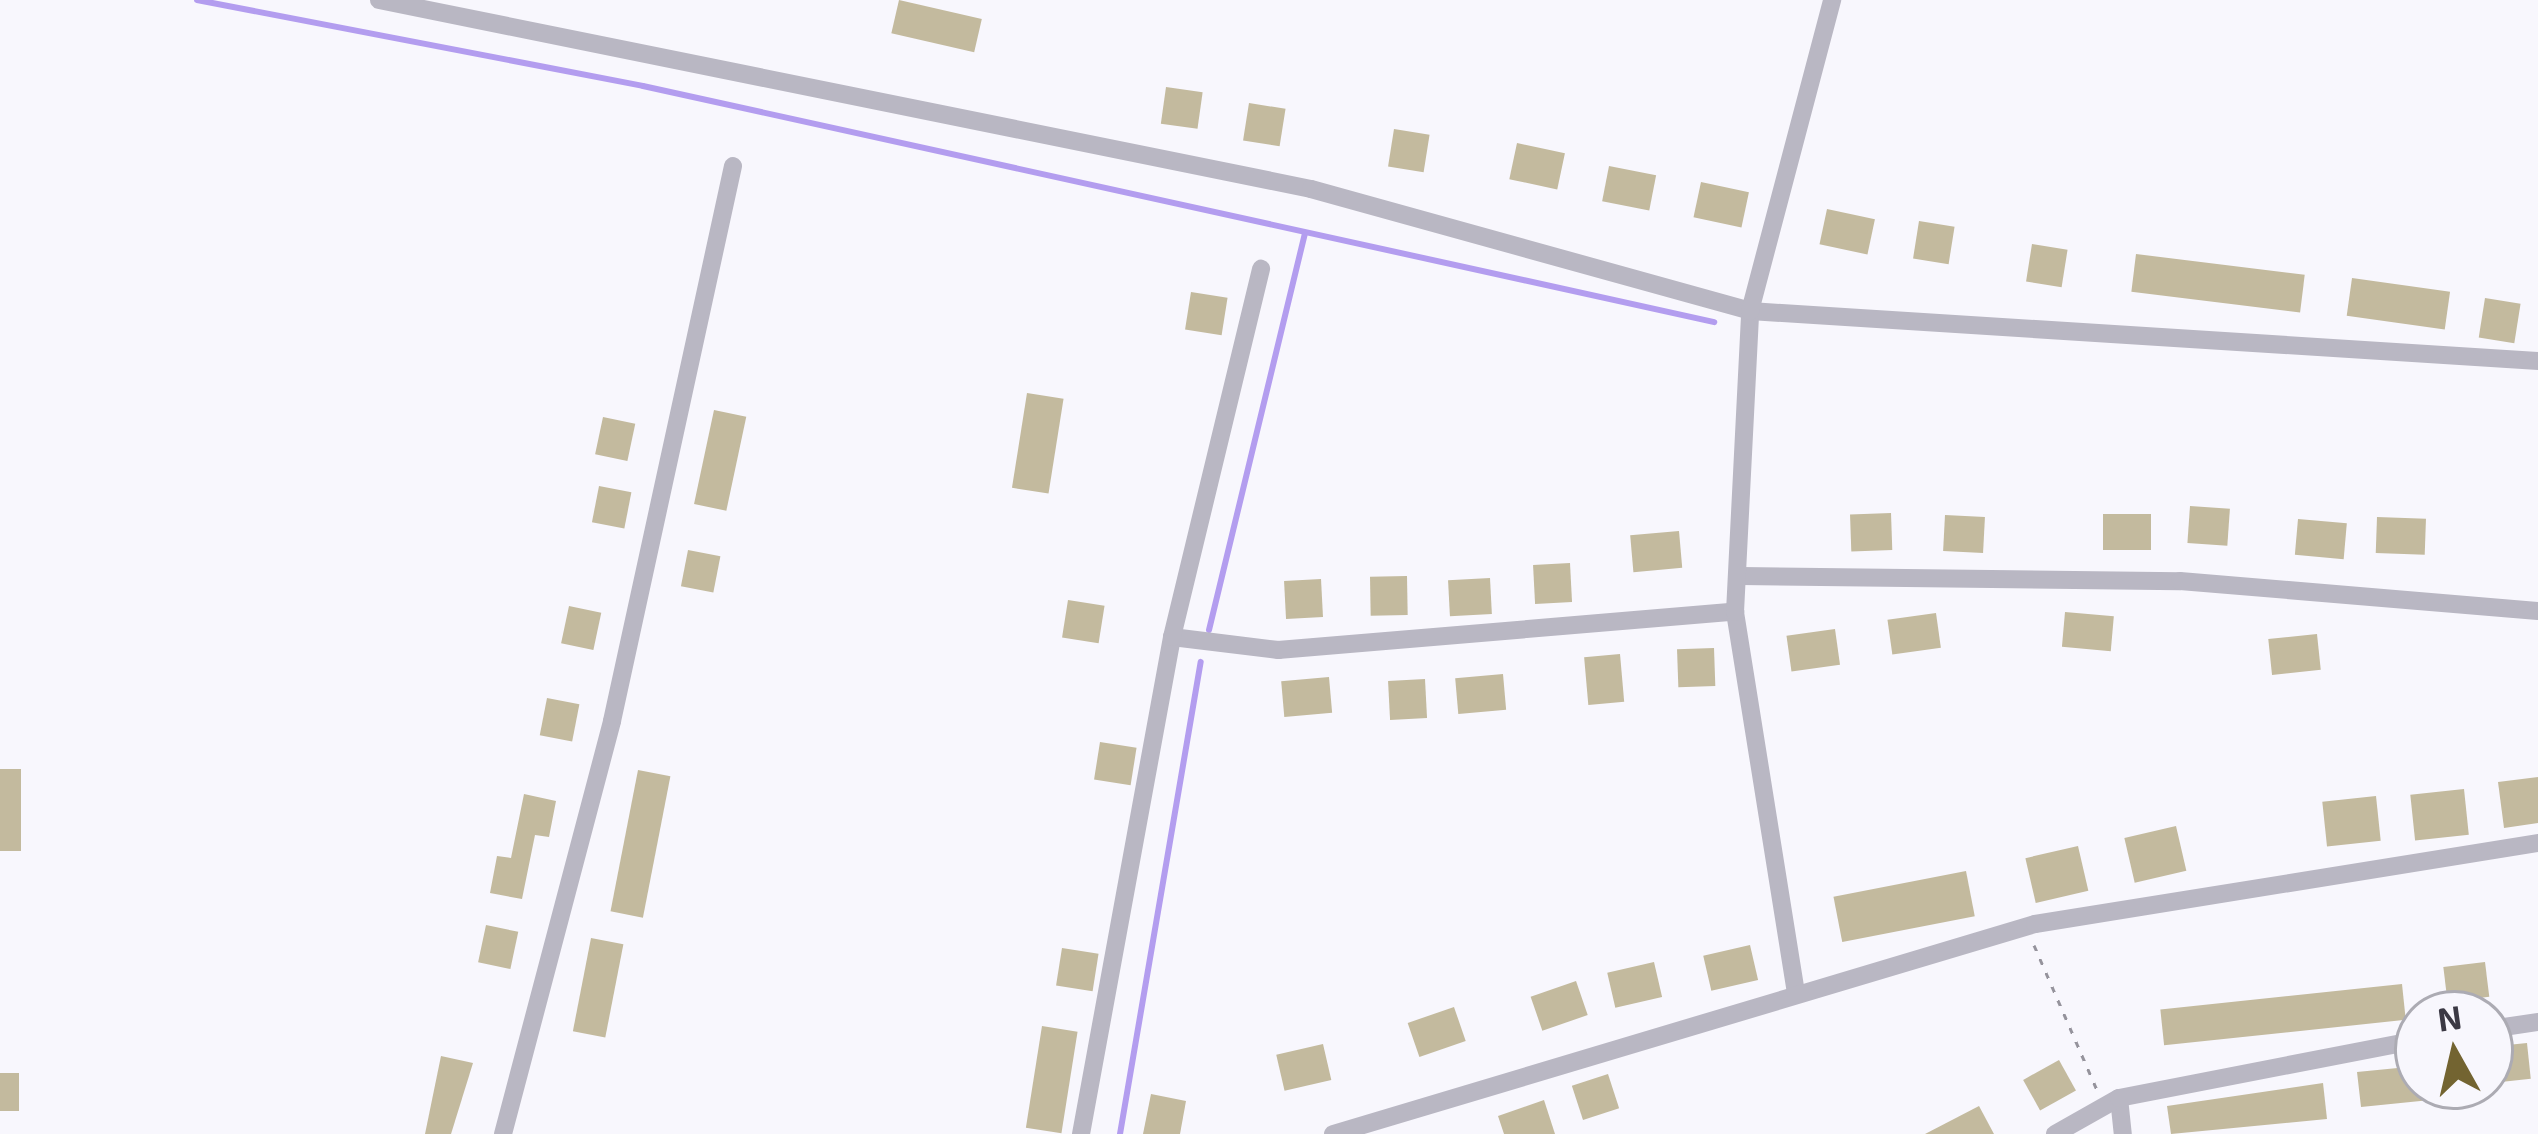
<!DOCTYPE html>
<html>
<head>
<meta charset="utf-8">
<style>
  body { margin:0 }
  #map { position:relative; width:2538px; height:1134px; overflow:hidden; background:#f8f7fd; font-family:"Exo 2",sans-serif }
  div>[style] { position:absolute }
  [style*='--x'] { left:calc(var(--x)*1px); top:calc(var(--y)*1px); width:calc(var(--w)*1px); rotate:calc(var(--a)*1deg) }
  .stream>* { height:6px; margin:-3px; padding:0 3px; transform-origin:3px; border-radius:3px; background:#b39def }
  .building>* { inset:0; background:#c3ba9e; transform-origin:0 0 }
  .path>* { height:3px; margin-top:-1.5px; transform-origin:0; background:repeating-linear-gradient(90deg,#95939c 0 6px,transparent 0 15px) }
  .minor>* { height:18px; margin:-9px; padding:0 9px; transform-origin:9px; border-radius:9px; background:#b9b7c3 }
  span { translate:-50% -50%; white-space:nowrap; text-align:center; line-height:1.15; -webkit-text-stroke:9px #f8f7fd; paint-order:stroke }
  .north { position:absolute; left:2394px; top:990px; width:120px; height:120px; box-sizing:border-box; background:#f8f7fd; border:3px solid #acabb3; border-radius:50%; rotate:352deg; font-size:33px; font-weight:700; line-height:48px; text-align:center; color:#3b3944 }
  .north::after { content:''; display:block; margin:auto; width:42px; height:54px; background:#736431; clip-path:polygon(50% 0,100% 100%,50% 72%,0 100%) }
</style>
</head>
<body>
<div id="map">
  <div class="stream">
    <div style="--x:197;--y:0;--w:454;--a:10.9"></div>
    <div style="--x:643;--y:86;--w:1097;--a:12.43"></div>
    <div style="--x:1209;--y:630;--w:408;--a:-76.4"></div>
    <div style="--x:1120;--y:1134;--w:479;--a:-80.3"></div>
  </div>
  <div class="building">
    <div style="left:899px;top:0;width:85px;height:34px;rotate:13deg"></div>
    <div style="left:1166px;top:87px;width:37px;height:37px;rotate:8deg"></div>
    <div style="left:1249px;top:103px;width:37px;height:38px;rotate:9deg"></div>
    <div style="left:1394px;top:129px;width:36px;height:38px;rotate:9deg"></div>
    <div style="left:1517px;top:143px;width:49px;height:37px;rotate:12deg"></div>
    <div style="left:1609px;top:166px;width:48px;height:36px;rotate:11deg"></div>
    <div style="left:1701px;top:182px;width:49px;height:36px;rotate:12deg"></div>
    <div style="left:1827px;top:209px;width:49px;height:36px;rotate:12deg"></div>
    <div style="left:1919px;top:221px;width:36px;height:38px;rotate:9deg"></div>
    <div style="left:2032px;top:244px;width:36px;height:38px;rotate:9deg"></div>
    <div style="left:2136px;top:254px;width:170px;height:38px;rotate:7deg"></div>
    <div style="left:2352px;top:278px;width:99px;height:38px;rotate:8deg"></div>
    <div style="left:1191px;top:292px;width:37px;height:38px;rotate:9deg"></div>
    <div style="left:2485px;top:298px;width:36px;height:40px;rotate:9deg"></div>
    <div style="left:1027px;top:393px;width:37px;height:96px;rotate:9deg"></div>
    <div style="left:714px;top:410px;width:33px;height:96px;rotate:12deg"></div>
    <div style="left:603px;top:417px;width:33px;height:38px;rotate:12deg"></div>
    <div style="left:599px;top:486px;width:33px;height:37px;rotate:11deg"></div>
    <div style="left:2190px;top:506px;width:40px;height:37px;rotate:4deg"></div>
    <div style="left:1891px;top:513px;width:37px;height:41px;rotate:88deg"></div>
    <div style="left:2103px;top:514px;width:48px;height:36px"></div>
    <div style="left:1945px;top:515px;width:40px;height:36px;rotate:3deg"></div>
    <div style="left:2377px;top:517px;width:49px;height:36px;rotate:2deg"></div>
    <div style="left:2298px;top:519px;width:49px;height:36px;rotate:5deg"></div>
    <div style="left:1679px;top:531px;width:37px;height:49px;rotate:85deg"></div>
    <div style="left:688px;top:550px;width:33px;height:37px;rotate:11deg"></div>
    <div style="left:1570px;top:563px;width:39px;height:37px;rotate:87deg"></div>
    <div style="left:1407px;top:576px;width:39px;height:37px;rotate:89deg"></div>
    <div style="left:1490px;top:578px;width:36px;height:42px;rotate:87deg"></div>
    <div style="left:1321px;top:579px;width:38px;height:37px;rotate:87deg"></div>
    <div style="left:1068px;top:600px;width:37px;height:38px;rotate:9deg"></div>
    <div style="left:569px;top:606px;width:33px;height:38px;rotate:12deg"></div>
    <div style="left:2065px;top:612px;width:49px;height:35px;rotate:5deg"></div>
    <div style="left:1936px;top:613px;width:35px;height:49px;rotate:82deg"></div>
    <div style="left:1835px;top:629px;width:36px;height:49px;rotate:82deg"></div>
    <div style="left:2317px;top:634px;width:36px;height:49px;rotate:84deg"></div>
    <div style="left:1714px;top:648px;width:38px;height:37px;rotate:88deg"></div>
    <div style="left:1620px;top:654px;width:48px;height:36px;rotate:85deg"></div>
    <div style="left:1503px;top:674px;width:36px;height:48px;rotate:85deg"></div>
    <div style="left:1329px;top:677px;width:36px;height:48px;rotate:85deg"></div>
    <div style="left:1425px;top:679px;width:39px;height:37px;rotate:87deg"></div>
    <div style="left:547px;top:698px;width:33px;height:38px;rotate:11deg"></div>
    <div style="left:1100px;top:742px;width:37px;height:38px;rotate:9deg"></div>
    <div style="left:0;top:769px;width:21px;height:82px"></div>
    <div style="left:638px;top:770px;width:33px;height:144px;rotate:11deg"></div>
    <div style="clip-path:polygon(2538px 777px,2538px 823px,2504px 828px,2498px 782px)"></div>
    <div style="left:2464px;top:789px;width:46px;height:54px;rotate:84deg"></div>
    <div style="clip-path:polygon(524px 794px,556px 801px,549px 837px,535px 835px,522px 899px,490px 893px,497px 856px,511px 858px)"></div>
    <div style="left:2376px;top:796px;width:45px;height:54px;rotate:84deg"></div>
    <div style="left:2176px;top:826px;width:46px;height:53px;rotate:77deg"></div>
    <div style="left:2078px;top:846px;width:46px;height:54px;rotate:77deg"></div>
    <div style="left:1966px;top:871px;width:46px;height:135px;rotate:79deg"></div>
    <div style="left:486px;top:925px;width:33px;height:38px;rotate:12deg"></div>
    <div style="left:591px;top:938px;width:33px;height:95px;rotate:11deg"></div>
    <div style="left:1750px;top:945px;width:36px;height:48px;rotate:77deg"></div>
    <div style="left:1062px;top:948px;width:37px;height:38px;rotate:9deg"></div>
    <div style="left:1654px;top:962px;width:36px;height:48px;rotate:77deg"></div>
    <div style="left:2485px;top:962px;width:35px;height:42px;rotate:83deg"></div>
    <div style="left:1576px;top:981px;width:36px;height:48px;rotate:71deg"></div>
    <div style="left:2402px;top:984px;width:36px;height:243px;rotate:84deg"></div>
    <div style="left:1454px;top:1007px;width:36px;height:49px;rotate:71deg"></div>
    <div style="left:1042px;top:1026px;width:36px;height:103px;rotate:9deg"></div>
    <div style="left:2527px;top:1043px;width:36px;height:37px;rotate:84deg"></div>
    <div style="left:1323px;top:1044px;width:37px;height:48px;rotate:77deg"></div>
    <div style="clip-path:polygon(441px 1056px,473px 1063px,451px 1134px,425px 1134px)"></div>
    <div style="left:2059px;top:1060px;width:35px;height:41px;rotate:61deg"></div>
    <div style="clip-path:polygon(2418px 1066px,2418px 1086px,2459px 1086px,2460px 1097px,2361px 1107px,2357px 1072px)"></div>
    <div style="left:0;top:1073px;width:19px;height:38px"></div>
    <div style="left:1608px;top:1074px;width:36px;height:38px;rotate:72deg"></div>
    <div style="clip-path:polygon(2323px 1083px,2327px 1119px,2171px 1134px,2167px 1106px)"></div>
    <div style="clip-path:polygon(1151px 1094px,1186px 1101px,1180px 1134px,1143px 1134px)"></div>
    <div style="clip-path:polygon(1544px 1100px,1555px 1134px,1504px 1134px,1498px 1116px)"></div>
    <div style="clip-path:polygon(1979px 1106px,1994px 1134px,1925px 1134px)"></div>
  </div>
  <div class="path">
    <div style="--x:2034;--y:945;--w:158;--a:66.5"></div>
  </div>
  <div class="minor">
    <div style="--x:379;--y:0;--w:951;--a:11.46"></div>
    <div style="--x:1311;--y:189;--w:456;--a:15.5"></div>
    <div style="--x:1750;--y:311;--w:790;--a:3.63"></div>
    <div style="--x:1741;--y:576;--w:439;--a:0.7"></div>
    <div style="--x:2180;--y:581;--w:359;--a:4.8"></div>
    <div style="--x:1172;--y:637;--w:107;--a:7"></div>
    <div style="--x:1278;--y:650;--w:459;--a:-4.8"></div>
    <div style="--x:1796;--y:993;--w:386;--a:-99.1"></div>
    <div style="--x:1735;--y:612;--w:301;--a:-87.1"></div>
    <div style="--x:1750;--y:311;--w:322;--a:-75.2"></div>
    <div style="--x:2490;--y:1029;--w:49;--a:-8.3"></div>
    <div style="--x:2119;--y:1098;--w:36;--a:84"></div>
    <div style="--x:503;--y:1134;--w:427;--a:-75.2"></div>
    <div style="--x:612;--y:721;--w:568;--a:-77.7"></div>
    <div style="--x:1081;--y:1134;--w:505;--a:-79.62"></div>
    <div style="--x:1172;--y:637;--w:379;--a:-76.4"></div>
    <div style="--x:1333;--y:1134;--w:733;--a:-16.65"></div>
    <div style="--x:2035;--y:924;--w:509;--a:-9.15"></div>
    <div style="--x:2055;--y:1134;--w:73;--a:-29.4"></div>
    <div style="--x:2119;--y:1098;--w:305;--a:-11"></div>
  </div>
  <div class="north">N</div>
</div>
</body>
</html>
